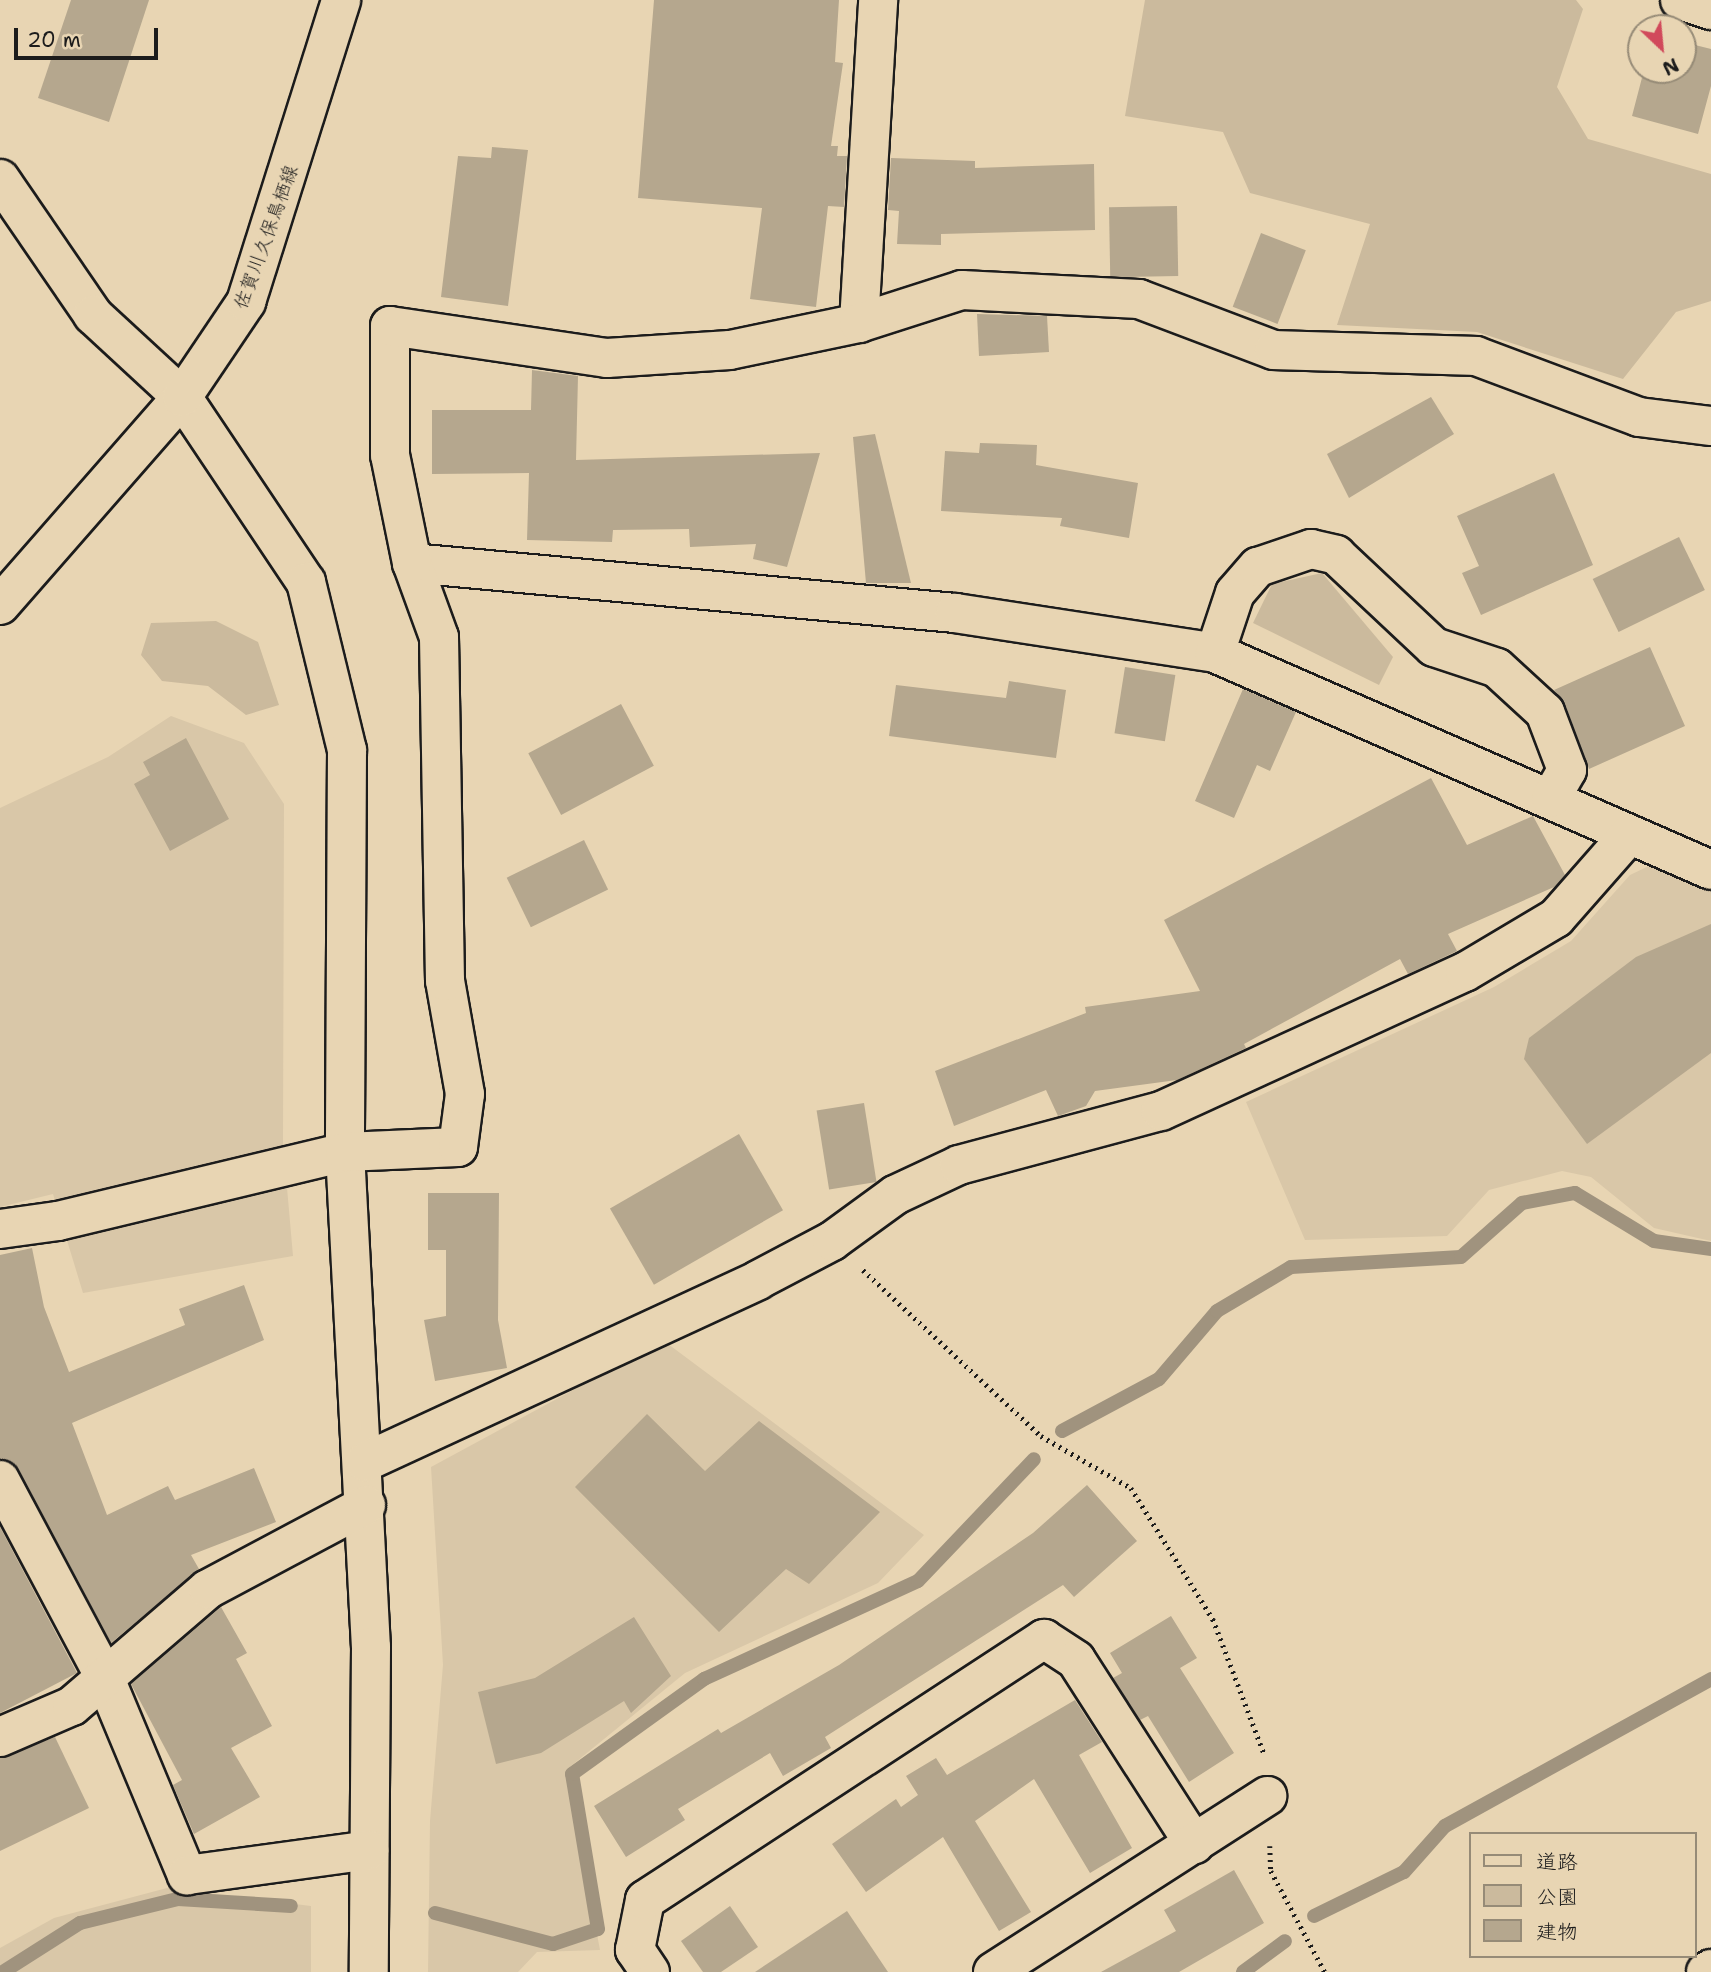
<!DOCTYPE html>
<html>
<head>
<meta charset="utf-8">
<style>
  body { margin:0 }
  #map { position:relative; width:1711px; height:1972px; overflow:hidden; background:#e8d5b3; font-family:"Shantell Sans","Klee One",sans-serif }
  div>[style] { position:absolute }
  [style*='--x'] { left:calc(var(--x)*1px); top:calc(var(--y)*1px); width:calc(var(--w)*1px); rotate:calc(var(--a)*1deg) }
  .built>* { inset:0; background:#d9c7a8 }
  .green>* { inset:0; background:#cbba9d }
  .stream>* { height:14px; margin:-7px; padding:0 7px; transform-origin:7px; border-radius:7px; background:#a0937e }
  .building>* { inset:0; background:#b5a78e; transform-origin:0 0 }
  .path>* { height:4.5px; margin-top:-2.25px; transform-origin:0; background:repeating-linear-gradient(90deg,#1c1c1c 0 2px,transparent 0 7px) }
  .roads { filter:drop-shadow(2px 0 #1c1c1c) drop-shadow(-2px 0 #1c1c1c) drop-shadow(0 2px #1c1c1c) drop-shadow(0 -2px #1c1c1c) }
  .minor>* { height:38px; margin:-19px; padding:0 19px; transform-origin:19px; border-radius:19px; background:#e8d5b3 }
  .major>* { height:38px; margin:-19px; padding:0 19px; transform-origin:19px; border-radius:19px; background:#e8d5b3 }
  span { translate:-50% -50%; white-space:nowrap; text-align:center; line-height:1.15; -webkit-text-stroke:7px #e8d5b3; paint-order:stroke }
  .street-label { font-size:19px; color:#1c1c1c }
  .legend { position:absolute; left:1469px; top:1832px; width:228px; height:126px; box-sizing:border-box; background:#e8d5b3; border:2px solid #968b77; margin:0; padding:9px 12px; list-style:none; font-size:21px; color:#1c1c1c }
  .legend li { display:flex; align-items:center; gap:14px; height:35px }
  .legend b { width:35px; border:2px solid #968b77 }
  .north { position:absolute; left:1627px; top:14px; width:70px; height:70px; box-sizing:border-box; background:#e8d5b3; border:2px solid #968b77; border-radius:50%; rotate:154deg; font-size:19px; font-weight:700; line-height:28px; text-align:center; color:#1c1c1c }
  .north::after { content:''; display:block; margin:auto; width:24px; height:32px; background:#d1495b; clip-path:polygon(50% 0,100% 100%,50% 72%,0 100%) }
  .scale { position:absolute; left:14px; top:28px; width:144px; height:32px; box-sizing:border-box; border:4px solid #1c1c1c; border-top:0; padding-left:9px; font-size:21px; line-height:24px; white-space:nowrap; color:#1c1c1c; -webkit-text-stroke:5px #e8d5b3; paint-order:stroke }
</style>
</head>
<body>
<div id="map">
  <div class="built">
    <div style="clip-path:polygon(171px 716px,244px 743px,284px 804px,283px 1142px,293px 1256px,83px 1293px,53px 1194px,0 1207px,0 808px,108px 757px)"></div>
    <div style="clip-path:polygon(1653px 864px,1711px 889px,1711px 1241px,1654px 1228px,1591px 1177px,1562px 1171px,1489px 1190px,1447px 1236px,1305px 1240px,1246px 1102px,1494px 987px,1571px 941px,1630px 875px)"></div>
    <div style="clip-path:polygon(664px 1341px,924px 1535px,878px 1583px,685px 1673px,566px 1770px,600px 1950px,537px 1952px,518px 1972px,428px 1972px,430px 1821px,443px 1665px,431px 1467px)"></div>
    <div style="clip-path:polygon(167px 1888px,311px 1906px,311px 1972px,0 1972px,0 1948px,54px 1918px)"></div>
  </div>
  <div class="green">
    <div style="clip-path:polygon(1145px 0,1576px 0,1583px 9px,1557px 87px,1588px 139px,1711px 174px,1711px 301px,1676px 312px,1623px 379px,1477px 332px,1337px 325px,1370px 224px,1250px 193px,1223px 132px,1125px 116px)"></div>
    <div style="clip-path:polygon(1322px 573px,1393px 657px,1379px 685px,1253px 623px,1272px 584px)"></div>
    <div style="clip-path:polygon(216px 621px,258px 642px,279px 705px,246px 715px,208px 686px,162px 681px,141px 655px,151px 623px)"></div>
  </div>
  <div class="stream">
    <div style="--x:1062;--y:1431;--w:110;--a:-28.2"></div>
    <div style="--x:1159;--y:1379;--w:89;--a:-49.5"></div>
    <div style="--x:1217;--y:1311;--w:86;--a:-30.7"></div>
    <div style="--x:1291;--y:1267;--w:170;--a:-3.4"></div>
    <div style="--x:1461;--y:1257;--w:81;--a:-41.5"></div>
    <div style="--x:1522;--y:1203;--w:54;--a:-10.7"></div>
    <div style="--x:1575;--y:1193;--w:92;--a:31.3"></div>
    <div style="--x:1654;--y:1241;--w:58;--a:8"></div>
    <div style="--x:435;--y:1913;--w:122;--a:14.7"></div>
    <div style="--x:553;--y:1944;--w:47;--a:-18.4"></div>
    <div style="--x:598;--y:1929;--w:157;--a:-99.5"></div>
    <div style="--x:572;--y:1774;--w:163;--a:-35.7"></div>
    <div style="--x:704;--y:1679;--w:235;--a:-24.6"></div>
    <div style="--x:918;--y:1581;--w:168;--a:-46.4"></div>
    <div style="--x:1314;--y:1916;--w:100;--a:-26.1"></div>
    <div style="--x:1404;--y:1872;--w:62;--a:-48.3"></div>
    <div style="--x:1445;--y:1826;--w:304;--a:-28.9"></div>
    <div style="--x:3;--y:1972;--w:91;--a:-32.5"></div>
    <div style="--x:80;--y:1923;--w:101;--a:-13.8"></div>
    <div style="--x:178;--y:1899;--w:113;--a:3.5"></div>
    <div style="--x:1243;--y:1972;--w:52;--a:-36.4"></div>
  </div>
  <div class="building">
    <div style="clip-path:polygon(71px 0,149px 0,109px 122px,38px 98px)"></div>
    <div style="clip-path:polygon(654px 0,839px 0,835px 62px,843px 63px,831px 146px,838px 146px,837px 156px,847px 156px,844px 207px,828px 206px,816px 307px,750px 299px,762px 208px,638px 198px)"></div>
    <div style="clip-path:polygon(1683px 42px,1711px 49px,1711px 86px,1698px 134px,1632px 116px,1644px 70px,1683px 70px)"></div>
    <div style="clip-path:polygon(492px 147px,528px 150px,508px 306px,441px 297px,458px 156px,491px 158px)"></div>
    <div style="clip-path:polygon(891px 158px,975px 161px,975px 168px,1094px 164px,1095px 230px,941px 234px,941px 245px,897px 244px,899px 211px,888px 210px)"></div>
    <div style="left:1177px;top:206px;width:70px;height:68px;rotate:89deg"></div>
    <div style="left:1261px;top:233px;width:48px;height:79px;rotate:21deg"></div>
    <div style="clip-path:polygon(977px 314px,1047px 316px,1049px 352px,979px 356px)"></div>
    <div style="clip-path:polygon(532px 370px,578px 376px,576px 460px,820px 453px,787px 567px,753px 559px,756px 544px,690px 547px,689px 529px,613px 530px,612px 542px,527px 540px,529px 473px,432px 474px,432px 410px,531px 410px)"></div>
    <div style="clip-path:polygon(1431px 397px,1454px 434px,1349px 498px,1327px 454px)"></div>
    <div style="clip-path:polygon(875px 434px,911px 583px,866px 583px,853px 437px)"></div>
    <div style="clip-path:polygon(980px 443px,1037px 445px,1036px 465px,1138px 483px,1129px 538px,1060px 526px,1062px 518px,941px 511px,945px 451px,979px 453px)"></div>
    <div style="clip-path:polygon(1554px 473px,1593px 565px,1481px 615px,1462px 573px,1479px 566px,1457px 516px)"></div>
    <div style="left:1679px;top:537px;width:59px;height:96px;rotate:64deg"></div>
    <div style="clip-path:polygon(1650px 647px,1685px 726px,1589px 769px,1565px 704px,1554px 690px)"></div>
    <div style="left:1125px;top:667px;width:51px;height:67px;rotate:9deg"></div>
    <div style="clip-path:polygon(1009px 681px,1066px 690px,1056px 758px,889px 736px,896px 685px,1006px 698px)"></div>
    <div style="clip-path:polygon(1243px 689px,1296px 712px,1270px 771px,1257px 765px,1234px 818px,1195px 801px)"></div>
    <div style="left:621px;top:704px;width:70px;height:105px;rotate:62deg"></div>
    <div style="clip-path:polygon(186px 738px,229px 819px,170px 851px,134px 784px,150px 775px,143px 762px)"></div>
    <div style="clip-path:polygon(1431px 778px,1467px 845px,1533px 816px,1565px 875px,1554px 887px,1448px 934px,1457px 951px,1408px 974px,1400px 959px,1244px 1044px,1246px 1048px,1177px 1080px,1095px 1091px,1086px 1106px,1058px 1116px,1046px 1090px,954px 1126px,935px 1071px,1086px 1013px,1085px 1007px,1200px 991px,1164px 920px)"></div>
    <div style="left:584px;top:840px;width:55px;height:86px;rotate:64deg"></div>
    <div style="clip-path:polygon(1711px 924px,1711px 1053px,1587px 1144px,1524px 1059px,1529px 1038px,1636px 957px)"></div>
    <div style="left:864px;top:1103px;width:80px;height:48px;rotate:81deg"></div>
    <div style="left:739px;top:1134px;width:88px;height:149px;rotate:60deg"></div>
    <div style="clip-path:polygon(428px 1193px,499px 1193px,498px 1320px,507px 1368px,435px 1381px,424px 1320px,446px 1316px,446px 1250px,428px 1250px)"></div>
    <div style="clip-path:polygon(32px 1248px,44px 1307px,69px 1372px,185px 1325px,179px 1309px,244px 1285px,264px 1340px,72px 1423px,107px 1515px,168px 1486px,175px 1500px,254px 1468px,276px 1522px,191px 1555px,199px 1569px,111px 1643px,19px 1470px,0 1458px,0 1255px)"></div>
    <div style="clip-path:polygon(647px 1414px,705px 1471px,759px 1421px,880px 1512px,809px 1584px,786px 1569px,719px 1632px,575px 1487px)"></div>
    <div style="clip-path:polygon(1087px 1485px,1137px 1541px,1074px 1597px,1063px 1585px,825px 1737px,831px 1748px,783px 1776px,770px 1753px,678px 1809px,685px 1820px,626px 1857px,594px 1806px,718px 1729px,721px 1733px,839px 1665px,1033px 1533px)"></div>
    <div style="clip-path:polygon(0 1527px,77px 1673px,0 1713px)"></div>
    <div style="clip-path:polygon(221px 1607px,247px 1653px,236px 1659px,272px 1726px,231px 1748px,260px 1797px,194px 1834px,173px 1785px,182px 1780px,131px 1684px)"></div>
    <div style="clip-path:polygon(1171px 1616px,1197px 1658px,1180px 1668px,1234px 1753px,1189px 1782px,1148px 1716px,1140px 1720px,1113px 1678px,1122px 1673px,1110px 1653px)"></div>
    <div style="clip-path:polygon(634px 1617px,671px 1676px,631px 1713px,624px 1701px,541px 1753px,496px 1764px,478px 1692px,535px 1678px)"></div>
    <div style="clip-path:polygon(1075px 1700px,1102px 1742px,1079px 1755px,1132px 1848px,1090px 1873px,1034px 1779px,975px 1821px,1031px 1912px,999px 1931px,943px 1837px,866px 1892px,832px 1844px,896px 1799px,901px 1807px,918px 1795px,906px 1776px,936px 1758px,947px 1775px)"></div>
    <div style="clip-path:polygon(55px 1737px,89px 1808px,0 1851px,0 1758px)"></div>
    <div style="clip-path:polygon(1234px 1870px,1264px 1923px,1179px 1972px,1101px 1972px,1176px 1931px,1164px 1910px)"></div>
    <div style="clip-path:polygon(730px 1906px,758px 1947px,721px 1972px,703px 1972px,681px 1941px)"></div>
    <div style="clip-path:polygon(847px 1911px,888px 1972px,755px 1972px)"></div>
  </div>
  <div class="path">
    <div style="--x:863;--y:1270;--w:243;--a:43"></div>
    <div style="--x:1041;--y:1436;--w:104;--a:30"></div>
    <div style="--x:1131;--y:1488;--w:155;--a:58"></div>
    <div style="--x:1213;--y:1619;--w:143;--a:69.2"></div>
    <div style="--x:1270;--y:1846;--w:25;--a:88"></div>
    <div style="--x:1271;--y:1871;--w:115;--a:61.9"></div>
  </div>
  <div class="roads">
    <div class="minor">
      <div style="--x:1680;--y:0;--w:33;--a:18"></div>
      <div style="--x:0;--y:179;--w:165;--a:55.6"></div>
      <div style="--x:93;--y:315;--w:121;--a:42.7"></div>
      <div style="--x:182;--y:397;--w:223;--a:56.2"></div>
      <div style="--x:306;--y:582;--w:173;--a:76.3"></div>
      <div style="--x:347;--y:750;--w:402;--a:90.3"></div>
      <div style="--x:345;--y:1152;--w:496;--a:87"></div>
      <div style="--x:371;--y:1647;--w:325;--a:90.4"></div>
      <div style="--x:859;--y:323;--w:324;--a:-86.6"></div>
      <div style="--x:412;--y:563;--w:545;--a:5.26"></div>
      <div style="--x:955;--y:613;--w:263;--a:8.7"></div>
      <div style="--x:1215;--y:653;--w:541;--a:23.63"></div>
      <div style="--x:1215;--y:653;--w:63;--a:-71.6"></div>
      <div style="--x:1235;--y:593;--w:35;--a:-49"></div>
      <div style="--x:1258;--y:567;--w:56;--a:-18.8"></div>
      <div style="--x:1311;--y:549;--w:26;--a:13"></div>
      <div style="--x:1336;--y:555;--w:134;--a:43.2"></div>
      <div style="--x:1434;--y:647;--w:66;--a:18.4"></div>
      <div style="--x:1497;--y:668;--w:65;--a:42.5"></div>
      <div style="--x:1545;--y:712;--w:62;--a:69.2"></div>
      <div style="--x:1567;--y:770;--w:32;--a:120"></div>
      <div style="--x:0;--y:1229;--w:59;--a:-7.9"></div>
      <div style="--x:58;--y:1221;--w:295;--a:-13.5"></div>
      <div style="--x:345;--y:1152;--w:113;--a:-2.5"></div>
      <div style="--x:458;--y:1147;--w:53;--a:-82.5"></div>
      <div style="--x:465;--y:1094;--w:115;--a:-100"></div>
      <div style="--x:445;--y:981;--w:344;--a:-91"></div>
      <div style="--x:439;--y:637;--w:79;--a:-110"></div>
      <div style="--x:412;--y:563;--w:110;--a:-101.5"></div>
      <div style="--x:390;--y:455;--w:129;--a:-90"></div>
      <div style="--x:390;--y:326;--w:219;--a:8.4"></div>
      <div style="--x:607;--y:358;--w:123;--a:-3.7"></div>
      <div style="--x:730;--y:350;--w:132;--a:-11.8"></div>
      <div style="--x:859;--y:323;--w:108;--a:-17.8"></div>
      <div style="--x:962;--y:290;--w:177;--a:2.9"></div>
      <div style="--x:1139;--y:299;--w:144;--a:20.7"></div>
      <div style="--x:1274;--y:350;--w:202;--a:1.7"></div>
      <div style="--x:1476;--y:356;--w:174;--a:20.5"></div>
      <div style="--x:1639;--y:417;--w:73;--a:7.1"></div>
      <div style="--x:365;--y:1462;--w:433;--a:-24.8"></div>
      <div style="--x:758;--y:1280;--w:84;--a:-27.8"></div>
      <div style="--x:832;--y:1241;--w:78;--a:-36.1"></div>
      <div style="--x:895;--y:1195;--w:71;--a:-25.1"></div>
      <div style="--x:959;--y:1165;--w:209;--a:-15"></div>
      <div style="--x:1161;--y:1111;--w:334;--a:-24.6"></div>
      <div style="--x:1465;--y:972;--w:106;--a:-30.7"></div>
      <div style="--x:1556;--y:918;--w:111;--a:-48.7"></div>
      <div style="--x:0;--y:1480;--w:222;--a:62"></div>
      <div style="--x:104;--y:1676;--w:216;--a:67.4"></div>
      <div style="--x:187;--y:1875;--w:184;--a:-7.8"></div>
      <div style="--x:0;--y:1737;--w:78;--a:-23.3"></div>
      <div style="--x:72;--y:1706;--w:179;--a:-40.7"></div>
      <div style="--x:208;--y:1589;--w:179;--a:-28"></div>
      <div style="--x:650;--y:1972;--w:27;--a:-124"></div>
      <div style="--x:635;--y:1950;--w:51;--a:-78.7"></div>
      <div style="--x:645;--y:1900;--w:477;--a:-33.2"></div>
      <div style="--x:1044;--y:1639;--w:38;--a:33"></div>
      <div style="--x:1076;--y:1660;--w:219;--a:57.3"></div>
      <div style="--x:993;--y:1972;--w:326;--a:-32.7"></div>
      <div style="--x:1706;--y:1972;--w:6;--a:-31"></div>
    </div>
    <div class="major">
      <div style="--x:0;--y:605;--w:276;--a:-48.8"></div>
      <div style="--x:182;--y:397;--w:115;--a:-56"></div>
      <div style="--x:246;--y:302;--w:317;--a:-72.5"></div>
    </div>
  </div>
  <div class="street-label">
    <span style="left:266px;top:237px;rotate:-70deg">佐賀川久保鳥栖線</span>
  </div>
  <ul class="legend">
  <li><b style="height:9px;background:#e8d5b3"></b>道路</li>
  <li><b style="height:19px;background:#cbba9d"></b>公園</li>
  <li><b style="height:19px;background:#b5a78e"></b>建物</li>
  </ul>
  <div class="north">N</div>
  <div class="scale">20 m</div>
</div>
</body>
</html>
